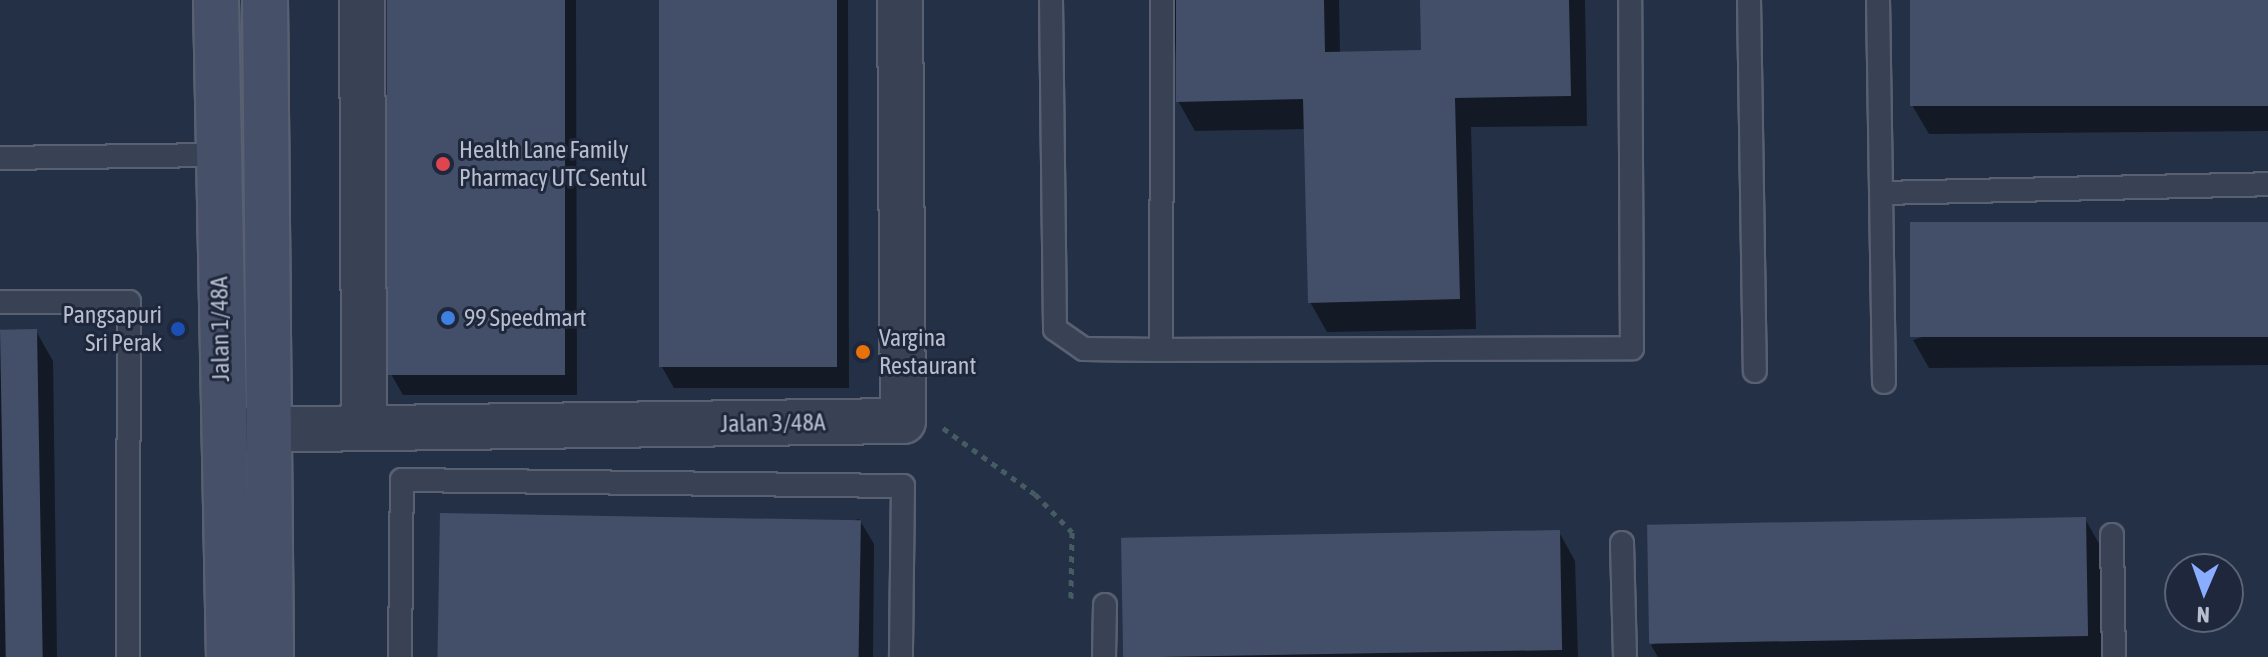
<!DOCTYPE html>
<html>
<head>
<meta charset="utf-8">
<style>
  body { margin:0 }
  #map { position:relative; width:2268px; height:657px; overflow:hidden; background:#243046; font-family:"Asap Condensed",sans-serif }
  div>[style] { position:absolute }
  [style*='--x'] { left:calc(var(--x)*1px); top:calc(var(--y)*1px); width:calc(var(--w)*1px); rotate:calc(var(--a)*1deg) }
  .shadow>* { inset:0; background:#0007 }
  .building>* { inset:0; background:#434f68; transform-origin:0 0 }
  .path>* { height:5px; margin-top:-2.5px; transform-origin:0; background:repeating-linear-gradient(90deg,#455d62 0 6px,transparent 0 12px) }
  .roads { filter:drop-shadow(2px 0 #586072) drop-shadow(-2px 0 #586072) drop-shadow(0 2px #586072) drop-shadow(0 -2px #586072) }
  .service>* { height:22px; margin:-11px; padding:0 11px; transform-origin:11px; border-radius:11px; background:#394255 }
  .minor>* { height:44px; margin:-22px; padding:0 22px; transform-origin:22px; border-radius:22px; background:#394255 }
  .secondary>* { height:44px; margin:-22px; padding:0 22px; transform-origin:22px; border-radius:22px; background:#475069 }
  .dots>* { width:22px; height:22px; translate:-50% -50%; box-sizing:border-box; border:4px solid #1e273b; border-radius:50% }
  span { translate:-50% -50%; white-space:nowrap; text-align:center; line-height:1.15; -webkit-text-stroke:6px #1e273b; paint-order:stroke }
  .poi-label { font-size:24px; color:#b7bece }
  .left { translate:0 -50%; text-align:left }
  .right { translate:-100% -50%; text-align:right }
  .street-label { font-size:24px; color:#b7bece }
  .north { position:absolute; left:2164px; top:553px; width:80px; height:80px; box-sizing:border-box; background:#1e273b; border:2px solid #5b6376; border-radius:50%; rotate:182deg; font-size:22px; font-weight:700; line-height:32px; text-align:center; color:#b7bece }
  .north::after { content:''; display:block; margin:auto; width:28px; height:36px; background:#8badff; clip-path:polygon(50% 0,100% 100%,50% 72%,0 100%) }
</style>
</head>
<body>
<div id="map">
  <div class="shadow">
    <div style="clip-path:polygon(389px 0,576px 0,577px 395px,403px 395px,391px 374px)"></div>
    <div style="clip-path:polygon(661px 0,848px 0,849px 388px,674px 388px,662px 367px)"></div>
    <div style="clip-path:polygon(1173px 0,1339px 0,1340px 53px,1423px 52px,1422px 0,1585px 0,1587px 126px,1471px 127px,1476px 329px,1327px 332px,1310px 302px,1306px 129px,1195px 131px,1178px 101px)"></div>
    <div style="clip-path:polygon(1912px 0,2268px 0,2268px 131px,1929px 134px,1912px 105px)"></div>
    <div style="clip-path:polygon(2268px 224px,2268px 365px,1929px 368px,1913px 340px)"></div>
    <div style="clip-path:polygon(36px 331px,53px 361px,57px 657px,0 657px,0 332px)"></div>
    <div style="clip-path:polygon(859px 519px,874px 544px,873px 657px,440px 657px)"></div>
    <div style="clip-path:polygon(2085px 519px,2101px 547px,2104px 657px,1658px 657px,1651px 645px)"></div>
    <div style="clip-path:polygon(1559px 532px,1575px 561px,1578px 657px,1126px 657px,1123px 542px)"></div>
  </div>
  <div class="building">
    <div style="left:387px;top:0;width:178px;height:375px"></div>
    <div style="left:659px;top:0;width:178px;height:367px"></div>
    <div style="clip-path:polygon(1176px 0,1324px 0,1325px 52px,1421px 50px,1420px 0,1569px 0,1571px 96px,1455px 98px,1460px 299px,1308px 303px,1303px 99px,1176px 102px)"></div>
    <div style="left:1910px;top:0;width:358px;height:106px"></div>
    <div style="left:2268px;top:222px;width:115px;height:358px;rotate:90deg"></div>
    <div style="left:37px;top:329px;width:328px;height:37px;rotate:89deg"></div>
    <div style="left:440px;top:513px;width:421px;height:144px;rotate:1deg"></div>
    <div style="left:2086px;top:517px;width:119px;height:439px;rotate:89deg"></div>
    <div style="left:1560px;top:530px;width:120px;height:439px;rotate:89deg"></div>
  </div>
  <div class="path">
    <div style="--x:943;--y:428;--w:113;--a:35.7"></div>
    <div style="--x:1035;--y:494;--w:53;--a:45.8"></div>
    <div style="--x:1072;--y:532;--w:67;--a:90.9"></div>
  </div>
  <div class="roads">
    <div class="service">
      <div style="--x:1051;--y:0;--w:329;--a:89.3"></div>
      <div style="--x:1055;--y:329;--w:35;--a:35"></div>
      <div style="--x:1084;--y:349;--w:77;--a:0.7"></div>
      <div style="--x:1161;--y:350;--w:471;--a:-0.2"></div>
      <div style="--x:1632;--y:348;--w:348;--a:-90.3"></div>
      <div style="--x:1749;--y:0;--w:371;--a:89.1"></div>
      <div style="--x:1878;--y:0;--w:382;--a:89.1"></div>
      <div style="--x:0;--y:158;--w:220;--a:-0.8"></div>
      <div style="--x:1881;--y:193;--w:387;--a:-1.3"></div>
      <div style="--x:0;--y:302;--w:129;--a:0"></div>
      <div style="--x:129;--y:302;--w:355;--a:90.2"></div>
      <div style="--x:1161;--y:350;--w:350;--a:-89.8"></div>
      <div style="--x:2112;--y:535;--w:122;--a:89.1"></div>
      <div style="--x:1622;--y:543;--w:114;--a:88.5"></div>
      <div style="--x:400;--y:657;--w:177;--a:-89.4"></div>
      <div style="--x:402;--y:480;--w:501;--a:0.69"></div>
      <div style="--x:903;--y:486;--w:171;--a:90.7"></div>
      <div style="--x:1104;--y:657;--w:52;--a:-88.9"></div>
    </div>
    <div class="minor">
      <div style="--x:362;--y:0;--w:428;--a:89.7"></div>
      <div style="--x:230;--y:430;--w:673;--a:-0.77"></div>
      <div style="--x:903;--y:421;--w:421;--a:-90.4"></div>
    </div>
    <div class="secondary">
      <div style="--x:216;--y:0;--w:657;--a:88.87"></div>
      <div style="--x:265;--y:0;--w:657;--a:89.48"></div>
    </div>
  </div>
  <div class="dots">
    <div style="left:443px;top:164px;background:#e0444e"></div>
    <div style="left:448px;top:318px;background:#3f7fe0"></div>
    <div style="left:178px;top:329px;background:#1a4fb4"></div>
    <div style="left:863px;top:352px;background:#e8710a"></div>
  </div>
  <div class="poi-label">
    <span class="left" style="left:459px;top:164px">Health Lane Family<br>Pharmacy UTC Sentul</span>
    <span class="right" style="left:162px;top:329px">Pangsapuri<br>Sri Perak</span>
    <span class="left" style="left:464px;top:318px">99 Speedmart</span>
    <span class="left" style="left:879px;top:352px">Vargina<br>Restaurant</span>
  </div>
  <div class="street-label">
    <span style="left:220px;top:329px;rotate:-91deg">Jalan 1/48A</span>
    <span style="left:773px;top:423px;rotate:-1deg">Jalan 3/48A</span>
  </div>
  <div class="north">N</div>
</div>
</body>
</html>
